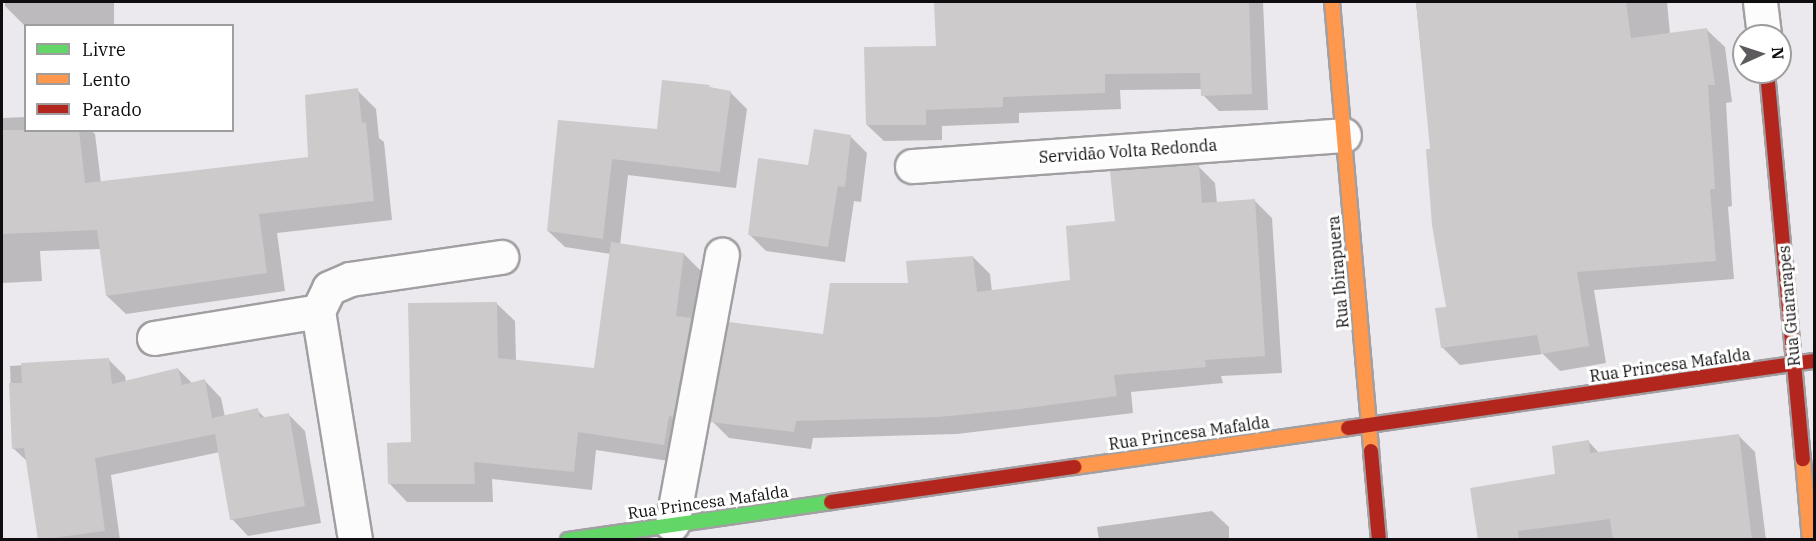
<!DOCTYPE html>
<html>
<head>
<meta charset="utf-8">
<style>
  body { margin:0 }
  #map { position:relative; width:1816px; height:541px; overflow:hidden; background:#ebe9ed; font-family:"IBM Plex Serif",serif }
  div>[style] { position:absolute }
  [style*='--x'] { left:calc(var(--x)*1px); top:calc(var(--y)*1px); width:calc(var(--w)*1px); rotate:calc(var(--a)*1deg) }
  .shadow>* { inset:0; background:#0003 }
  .building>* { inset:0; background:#cccacb }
  .roads { filter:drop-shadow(2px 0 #a19fa2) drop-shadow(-2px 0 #a19fa2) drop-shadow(0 2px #a19fa2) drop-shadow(0 -2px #a19fa2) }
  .street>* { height:33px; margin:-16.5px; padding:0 16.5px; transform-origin:16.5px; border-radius:16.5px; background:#fcfcfc }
  .fast>* { height:14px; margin:-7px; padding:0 7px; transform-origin:7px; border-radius:7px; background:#63d668 }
  .slow>* { height:14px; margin:-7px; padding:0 7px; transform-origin:7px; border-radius:7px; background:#ff974d }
  .jam>* { height:14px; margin:-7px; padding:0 7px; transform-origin:7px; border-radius:7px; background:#b3261e }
  span { translate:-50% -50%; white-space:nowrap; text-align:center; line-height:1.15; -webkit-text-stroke:6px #fff; paint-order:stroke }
  .street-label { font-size:16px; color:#0f0d0f }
  .frame { position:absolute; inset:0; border:3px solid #0f0d0f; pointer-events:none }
  .legend { position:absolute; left:24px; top:24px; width:210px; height:108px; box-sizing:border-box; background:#fff; border:2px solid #9f9e9f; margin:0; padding:8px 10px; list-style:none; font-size:18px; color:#0f0d0f }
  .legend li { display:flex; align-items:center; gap:12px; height:30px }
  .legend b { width:30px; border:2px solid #9f9e9f }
  .north { position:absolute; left:1732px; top:24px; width:60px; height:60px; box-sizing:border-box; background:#fff; border:2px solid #9f9e9f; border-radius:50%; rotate:87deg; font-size:16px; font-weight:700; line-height:24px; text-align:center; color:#0f0d0f }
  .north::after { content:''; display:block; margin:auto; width:21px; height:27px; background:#5c5a5d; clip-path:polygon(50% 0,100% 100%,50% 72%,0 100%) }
</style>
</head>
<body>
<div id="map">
  <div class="shadow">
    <div style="clip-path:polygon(5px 2px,114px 2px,114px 26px,26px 27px,5px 6px)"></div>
    <div style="clip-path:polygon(935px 2px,1263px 2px,1268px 110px,1219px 111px,1203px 95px,1202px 89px,1120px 90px,1121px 109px,1019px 113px,1019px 123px,942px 126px,942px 140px,884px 141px,867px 125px,938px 47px)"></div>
    <div style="clip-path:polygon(1416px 2px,1667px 2px,1670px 34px,1707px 30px,1725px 47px,1732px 102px,1726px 103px,1732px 206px,1728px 207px,1734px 279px,1594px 290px,1606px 363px,1560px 371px,1543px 354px,1460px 365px,1442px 347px,1447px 308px)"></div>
    <div style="clip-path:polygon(709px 87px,730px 92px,747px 109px,736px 188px,628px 175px,620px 245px,684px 254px,702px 272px,682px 463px,596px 450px,592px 490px,492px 479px,493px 502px,407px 502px,389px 483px,496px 303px,515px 321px,516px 361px,595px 369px,611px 254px,565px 247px,548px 231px,559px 122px,658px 131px)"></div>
    <div style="clip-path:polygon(357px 90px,376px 109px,379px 138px,384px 142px,392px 220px,277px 233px,285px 291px,126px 314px,107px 296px,101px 249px,40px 251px,42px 281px,2px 283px,2px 118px,26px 117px,26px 130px,91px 130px,95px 134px,101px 183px,310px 158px)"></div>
    <div style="clip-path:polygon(850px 136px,867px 153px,861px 202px,854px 201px,845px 262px,766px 251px,750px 235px,809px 167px)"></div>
    <div style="clip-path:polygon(1198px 166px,1215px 183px,1217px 203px,1255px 201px,1272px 218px,1282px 373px,1221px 376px,1223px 383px,1131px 392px,1133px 413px,957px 434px,813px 438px,811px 449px,729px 438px,712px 421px,824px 336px,909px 285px,973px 257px,990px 274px,992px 292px,1072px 282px,1116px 222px)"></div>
    <div style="clip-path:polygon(109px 360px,125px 376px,126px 382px,178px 369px,193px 384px,205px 381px,221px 398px,225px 417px,257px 410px,266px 419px,288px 414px,305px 431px,321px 523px,248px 536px,232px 519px,220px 452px,111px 475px,120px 540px,39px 540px,28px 462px,13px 448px,10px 366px)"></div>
    <div style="clip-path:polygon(1739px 436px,1755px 452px,1766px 540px,1480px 540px,1556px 476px,1589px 442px,1600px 454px)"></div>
    <div style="clip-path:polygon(1212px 511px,1229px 527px,1229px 540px,1099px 540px,1097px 527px)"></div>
  </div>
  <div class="building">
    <div style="clip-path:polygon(934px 2px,1249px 2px,1252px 94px,1201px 96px,1200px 73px,1105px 74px,1105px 93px,1003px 97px,1003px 107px,926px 110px,926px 125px,866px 125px,864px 47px,936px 46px)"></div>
    <div style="clip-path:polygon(1416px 2px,1626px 2px,1631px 38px,1707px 28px,1715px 85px,1708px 85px,1715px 189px,1710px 189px,1716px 261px,1577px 272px,1589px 346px,1541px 354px,1537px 335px,1441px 348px,1435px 308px,1446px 307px,1432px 225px,1426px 149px,1430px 149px)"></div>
    <div style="clip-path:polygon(662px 80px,710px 85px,709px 87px,731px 91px,720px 172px,612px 159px,603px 239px,547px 231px,558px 120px,657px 129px)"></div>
    <div style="clip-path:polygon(358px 88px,362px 123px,366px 122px,374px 201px,259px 214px,267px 273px,106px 296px,97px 230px,2px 234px,2px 130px,79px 130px,85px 183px,173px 173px,308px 157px,305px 95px)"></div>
    <div style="clip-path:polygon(814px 129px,851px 135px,845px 187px,838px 186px,828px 247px,748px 235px,758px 158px,808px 165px)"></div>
    <div style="clip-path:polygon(1199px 164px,1202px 203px,1255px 199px,1265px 356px,1205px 360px,1206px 367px,1114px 375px,1117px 396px,1020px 409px,939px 417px,796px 421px,794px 432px,710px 422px,729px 322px,823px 334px,830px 283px,908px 283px,906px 261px,973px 256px,977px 292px,1070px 280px,1066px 226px,1115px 221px,1110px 171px)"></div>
    <div style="clip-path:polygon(611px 242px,684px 253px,676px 316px,691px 318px,673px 417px,669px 416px,664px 445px,578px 432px,574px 472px,474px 462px,475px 484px,388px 484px,387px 443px,411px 442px,408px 303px,497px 302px,498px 358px,594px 368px)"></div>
    <div style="clip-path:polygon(109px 358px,112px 384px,178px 368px,182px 385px,205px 379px,212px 418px,258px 408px,260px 418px,289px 413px,305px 506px,230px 520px,215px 434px,95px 458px,105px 531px,38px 540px,24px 448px,12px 449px,9px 383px,22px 383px,21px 363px)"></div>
    <div style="clip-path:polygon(1739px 434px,1752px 540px,1613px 540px,1610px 519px,1518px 531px,1519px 540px,1478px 540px,1470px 488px,1555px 474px,1552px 446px,1589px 440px,1590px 453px)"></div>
  </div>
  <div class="roads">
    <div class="street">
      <div style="--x:1760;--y:2;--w:34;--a:83"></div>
      <div style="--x:912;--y:166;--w:433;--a:-4.1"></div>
      <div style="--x:318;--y:311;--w:232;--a:80.8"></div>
      <div style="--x:154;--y:338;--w:166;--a:-9.3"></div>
      <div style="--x:318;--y:311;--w:25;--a:-64"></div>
      <div style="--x:329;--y:288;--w:23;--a:-23"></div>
      <div style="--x:350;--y:279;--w:153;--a:-8.3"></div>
      <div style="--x:672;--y:524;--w:274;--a:-79.5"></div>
    </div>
    <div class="fast">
      <div style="--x:568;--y:540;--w:266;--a:-8.2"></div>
    </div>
    <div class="slow">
      <div style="--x:1332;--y:2;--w:451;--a:85"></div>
      <div style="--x:1803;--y:459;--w:81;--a:85.1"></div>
      <div style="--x:1074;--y:467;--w:277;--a:-8.1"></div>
    </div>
    <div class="jam">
      <div style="--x:1767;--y:72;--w:389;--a:84.7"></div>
      <div style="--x:1348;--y:428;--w:471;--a:-8.2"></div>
      <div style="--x:1371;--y:451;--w:89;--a:84.9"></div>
      <div style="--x:831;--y:502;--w:246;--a:-8.2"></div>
    </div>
  </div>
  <div class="street-label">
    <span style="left:1128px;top:151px;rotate:-4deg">Servidão Volta Redonda</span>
    <span style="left:1338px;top:272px;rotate:-95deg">Rua Ibirapuera</span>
    <span style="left:1789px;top:306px;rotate:-95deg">Rua Guararapes</span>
    <span style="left:1670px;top:365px;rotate:-8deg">Rua Princesa Mafalda</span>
    <span style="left:1189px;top:433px;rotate:-8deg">Rua Princesa Mafalda</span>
    <span style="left:708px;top:502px;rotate:-8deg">Rua Princesa Mafalda</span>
  </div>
  <div class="frame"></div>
  <ul class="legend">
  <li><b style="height:8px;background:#63d668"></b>Livre</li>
  <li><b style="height:8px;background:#ff974d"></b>Lento</li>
  <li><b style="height:8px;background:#b3261e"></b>Parado</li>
  </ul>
  <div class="north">N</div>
</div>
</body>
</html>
